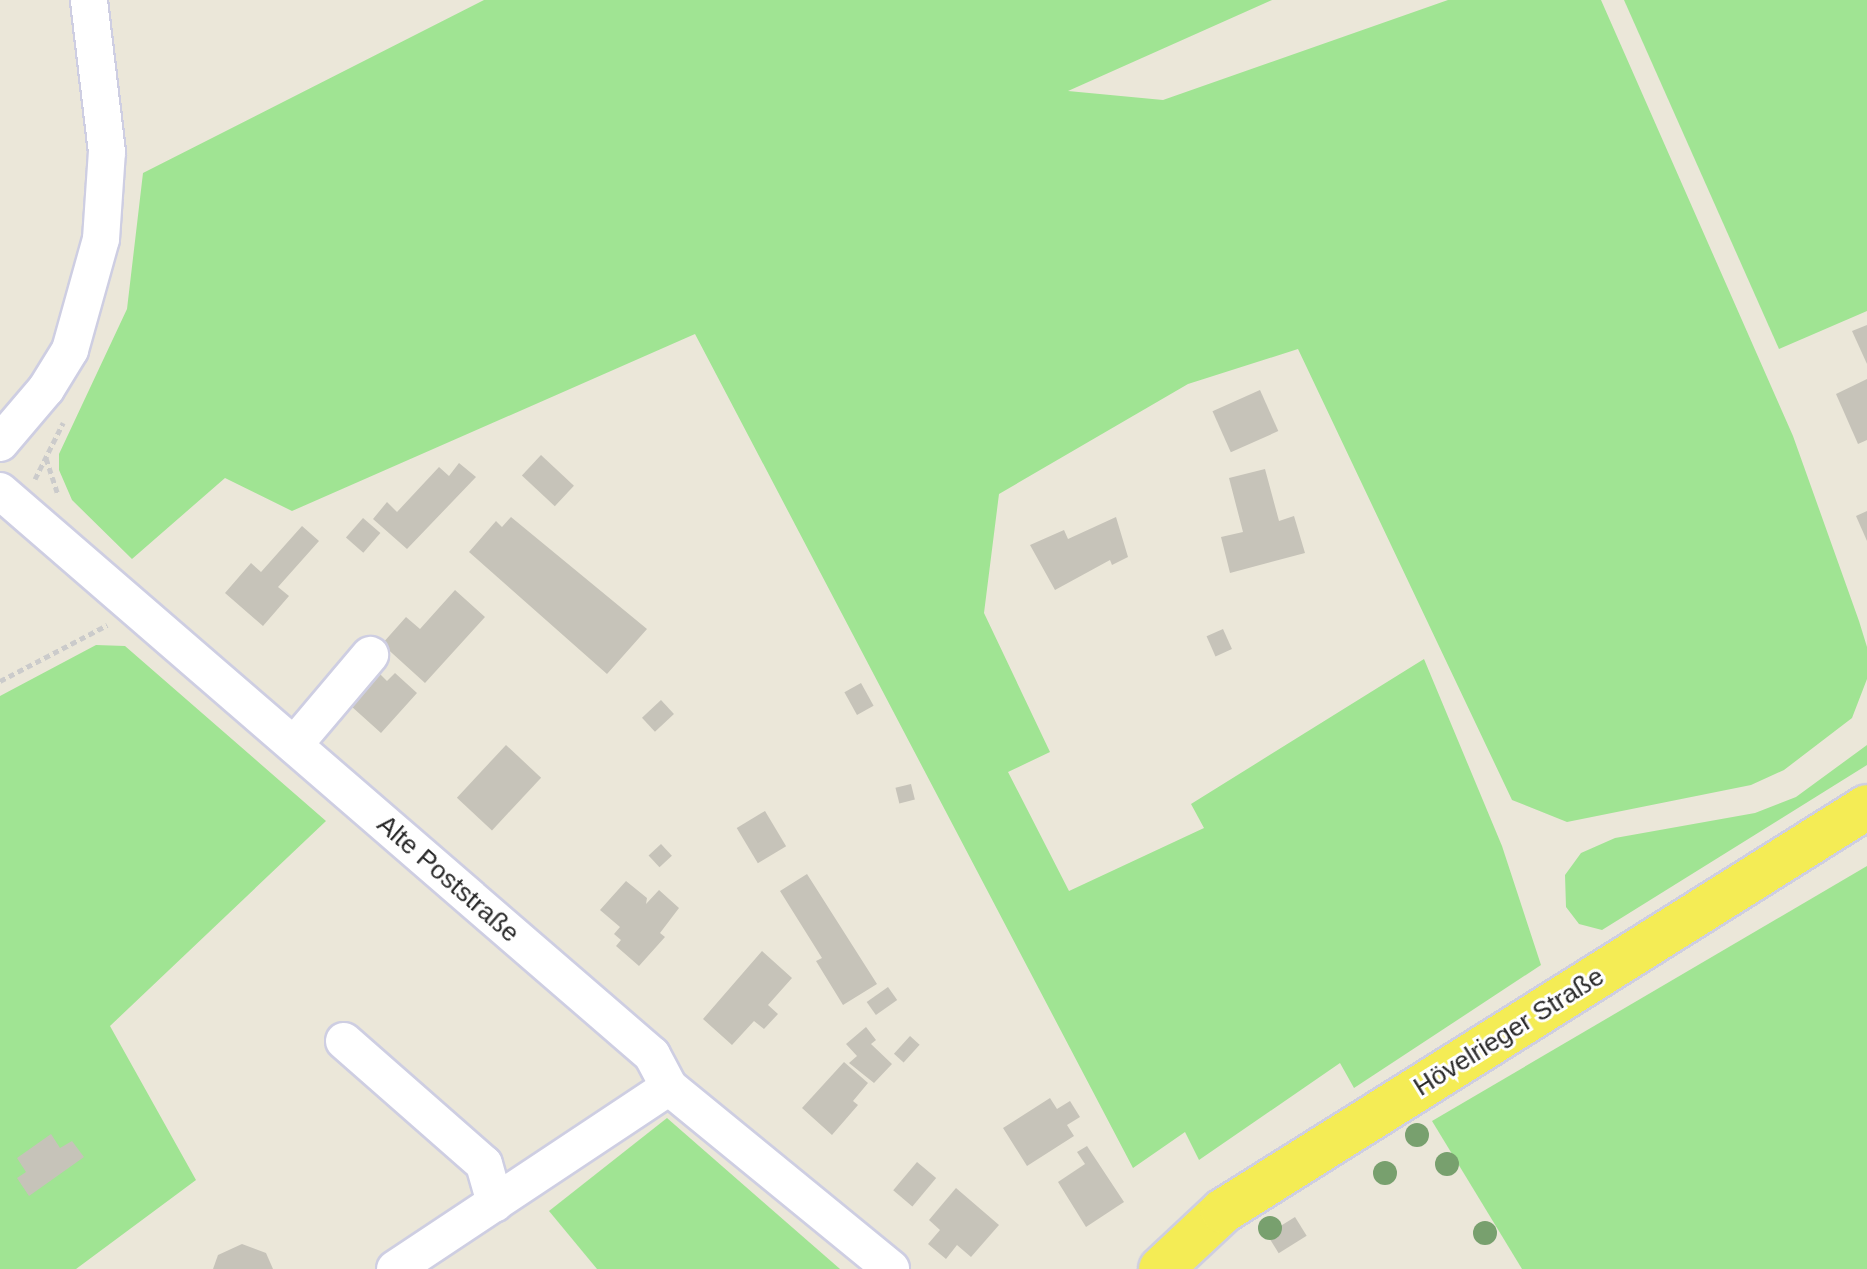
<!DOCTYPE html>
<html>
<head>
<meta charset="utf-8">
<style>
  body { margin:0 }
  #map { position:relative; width:1867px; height:1269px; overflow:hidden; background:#ebe7d9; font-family:Arial,sans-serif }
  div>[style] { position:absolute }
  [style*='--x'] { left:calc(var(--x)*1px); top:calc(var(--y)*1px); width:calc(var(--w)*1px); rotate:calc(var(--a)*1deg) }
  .green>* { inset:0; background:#a0e493 }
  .building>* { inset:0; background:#c6c3b9; transform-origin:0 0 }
  .path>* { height:5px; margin-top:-2.5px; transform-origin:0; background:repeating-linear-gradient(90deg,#cbcbcb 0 6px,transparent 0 10px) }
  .roads { filter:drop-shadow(2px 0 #cecee2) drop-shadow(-2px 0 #cecee2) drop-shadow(0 2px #cecee2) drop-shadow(0 -2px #cecee2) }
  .minor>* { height:36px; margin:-18px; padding:0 18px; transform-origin:18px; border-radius:18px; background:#fff }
  .major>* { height:44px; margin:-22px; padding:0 22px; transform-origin:22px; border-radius:22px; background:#f4ec55 }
  .trees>* { width:24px; height:24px; margin:-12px; border-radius:50%; background:#78a06e }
  span { translate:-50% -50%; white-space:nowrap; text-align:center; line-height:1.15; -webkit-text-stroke:6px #fff; paint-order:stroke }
  .street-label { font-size:26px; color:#282828 }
</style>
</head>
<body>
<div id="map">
  <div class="green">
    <div style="clip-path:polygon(484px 0,1272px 0,1068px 91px,1163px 100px,1448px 0,1601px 0,1793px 436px,1859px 621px,1867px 647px,1867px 679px,1852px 718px,1784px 770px,1751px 785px,1567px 822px,1512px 800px,1298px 349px,1188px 384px,999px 494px,984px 613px,1050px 752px,1008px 772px,1069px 891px,1204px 828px,1191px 804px,1424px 659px,1502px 846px,1541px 965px,1354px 1088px,1340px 1063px,1199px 1160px,1185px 1132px,1133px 1168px,695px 334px,292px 511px,225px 478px,132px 559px,72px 500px,59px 470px,59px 454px,127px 309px,143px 173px)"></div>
    <div style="clip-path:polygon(1624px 0,1867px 0,1867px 311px,1779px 349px)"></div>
    <div style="clip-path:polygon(96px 645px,125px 646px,326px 821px,110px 1026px,196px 1180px,76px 1269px,0 1269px,0 696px)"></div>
    <div style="clip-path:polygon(1867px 745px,1867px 765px,1602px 930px,1579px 924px,1566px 907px,1565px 875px,1581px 853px,1615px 838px,1755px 813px,1796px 797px)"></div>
    <div style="clip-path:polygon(1867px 866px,1867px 1269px,1522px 1269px,1432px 1121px)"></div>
    <div style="clip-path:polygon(667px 1118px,840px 1269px,597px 1269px,549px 1211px)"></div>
  </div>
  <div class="building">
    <div style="clip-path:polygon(1867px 325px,1867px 364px,1852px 331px)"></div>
    <div style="clip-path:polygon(1867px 379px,1867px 440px,1858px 444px,1836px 394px)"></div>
    <div style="left:1260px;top:390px;width:45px;height:52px;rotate:66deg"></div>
    <div style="left:541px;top:455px;width:45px;height:28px;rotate:43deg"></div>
    <div style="clip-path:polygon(459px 463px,476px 477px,407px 549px,373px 519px,387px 502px,397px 512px,439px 467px,449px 476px)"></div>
    <div style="clip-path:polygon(1265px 469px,1279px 521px,1294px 516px,1305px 553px,1230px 573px,1221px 537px,1243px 532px,1229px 478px)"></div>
    <div style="clip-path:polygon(1867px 511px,1867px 541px,1856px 516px)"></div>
    <div style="clip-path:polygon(511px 517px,647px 629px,607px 674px,469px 552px,496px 521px,502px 527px)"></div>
    <div style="clip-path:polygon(1116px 517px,1128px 557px,1112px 565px,1110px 560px,1055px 590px,1030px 545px,1064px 530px,1068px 539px)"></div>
    <div style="left:363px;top:518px;width:23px;height:26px;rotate:41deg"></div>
    <div style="clip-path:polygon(302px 526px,319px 541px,278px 587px,289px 596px,263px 626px,225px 593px,251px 563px,261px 572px)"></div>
    <div style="clip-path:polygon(455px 590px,485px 617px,425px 683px,382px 644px,406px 617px,420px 629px)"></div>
    <div style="left:1223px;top:629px;width:22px;height:18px;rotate:66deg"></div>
    <div style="clip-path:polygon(395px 673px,417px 693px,381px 733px,351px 706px,380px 674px,387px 681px)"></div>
    <div style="left:861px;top:683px;width:26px;height:19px;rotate:61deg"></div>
    <div style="left:661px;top:700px;width:19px;height:26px;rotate:47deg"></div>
    <div style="left:506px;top:745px;width:48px;height:72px;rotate:43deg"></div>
    <div style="left:911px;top:784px;width:16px;height:16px;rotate:76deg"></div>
    <div style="left:765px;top:811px;width:41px;height:33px;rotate:59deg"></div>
    <div style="left:661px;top:844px;width:16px;height:17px;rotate:47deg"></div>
    <div style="clip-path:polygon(807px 874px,877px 984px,843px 1005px,816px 961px,822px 958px,780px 891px)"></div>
    <div style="clip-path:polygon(626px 881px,647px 898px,646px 904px,659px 890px,679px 908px,660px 933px,665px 937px,639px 966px,616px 946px,621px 940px,614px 934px,620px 927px,600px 910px)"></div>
    <div style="clip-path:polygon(762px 951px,792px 978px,768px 1005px,778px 1014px,764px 1029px,754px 1021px,732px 1045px,703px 1019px)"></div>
    <div style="left:888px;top:987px;width:16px;height:26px;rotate:55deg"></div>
    <div style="clip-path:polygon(866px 1027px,876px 1040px,871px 1044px,892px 1064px,874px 1083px,849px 1063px,857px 1056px,846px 1044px)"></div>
    <div style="left:910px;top:1036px;width:13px;height:24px;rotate:42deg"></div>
    <div style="clip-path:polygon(844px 1062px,868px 1083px,853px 1101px,858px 1105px,832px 1135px,802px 1108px)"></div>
    <div style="clip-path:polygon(1050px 1098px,1057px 1109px,1070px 1101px,1080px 1117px,1067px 1125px,1074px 1136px,1027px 1166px,1003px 1128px)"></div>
    <div style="clip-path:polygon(51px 1134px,60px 1148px,72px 1141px,84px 1157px,29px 1196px,17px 1178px,26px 1172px,17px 1158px)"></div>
    <div style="clip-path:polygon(1087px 1146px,1124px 1202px,1086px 1227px,1058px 1182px,1085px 1164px,1077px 1152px)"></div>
    <div style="left:917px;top:1162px;width:25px;height:37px;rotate:40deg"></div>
    <div style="clip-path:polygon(956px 1188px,999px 1225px,971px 1257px,957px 1245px,946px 1259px,928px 1244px,940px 1230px,929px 1220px)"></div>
    <div style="left:1295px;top:1217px;width:22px;height:33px;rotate:58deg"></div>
    <div style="clip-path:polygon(242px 1244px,266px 1253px,273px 1269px,213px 1269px,218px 1255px)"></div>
  </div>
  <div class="path">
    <div style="--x:46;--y:458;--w:39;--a:72"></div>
    <div style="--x:35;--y:479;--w:63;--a:-63.4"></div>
    <div style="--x:0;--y:681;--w:121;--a:-27.6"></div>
  </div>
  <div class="roads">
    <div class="minor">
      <div style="--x:0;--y:443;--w:71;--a:-49.6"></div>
      <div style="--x:46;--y:389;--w:46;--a:-58.4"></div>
      <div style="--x:70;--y:350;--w:115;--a:-74.4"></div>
      <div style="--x:101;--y:239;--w:87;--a:-86.1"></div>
      <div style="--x:107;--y:152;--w:153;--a:-96.8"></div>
      <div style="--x:0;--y:491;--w:862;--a:40.86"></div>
      <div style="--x:652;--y:1055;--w:36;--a:62"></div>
      <div style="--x:669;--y:1087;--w:287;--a:39.3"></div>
      <div style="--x:294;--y:745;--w:118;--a:-49.8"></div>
      <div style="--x:344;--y:1041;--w:186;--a:41.3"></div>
      <div style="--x:484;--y:1164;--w:41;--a:74.2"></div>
      <div style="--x:395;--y:1269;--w:329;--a:-33.6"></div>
    </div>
    <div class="major">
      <div style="--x:1161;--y:1269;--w:85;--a:-43.1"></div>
      <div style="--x:1223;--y:1211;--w:760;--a:-32.1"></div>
    </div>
  </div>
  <div class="trees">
    <div style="left:1417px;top:1135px"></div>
    <div style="left:1447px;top:1164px"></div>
    <div style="left:1385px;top:1173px"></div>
    <div style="left:1270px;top:1228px"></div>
    <div style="left:1485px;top:1233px"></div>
  </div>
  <div class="street-label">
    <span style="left:448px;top:879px;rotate:41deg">Alte Poststraße</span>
    <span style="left:1509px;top:1032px;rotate:-32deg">Hövelrieger Straße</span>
  </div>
</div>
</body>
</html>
